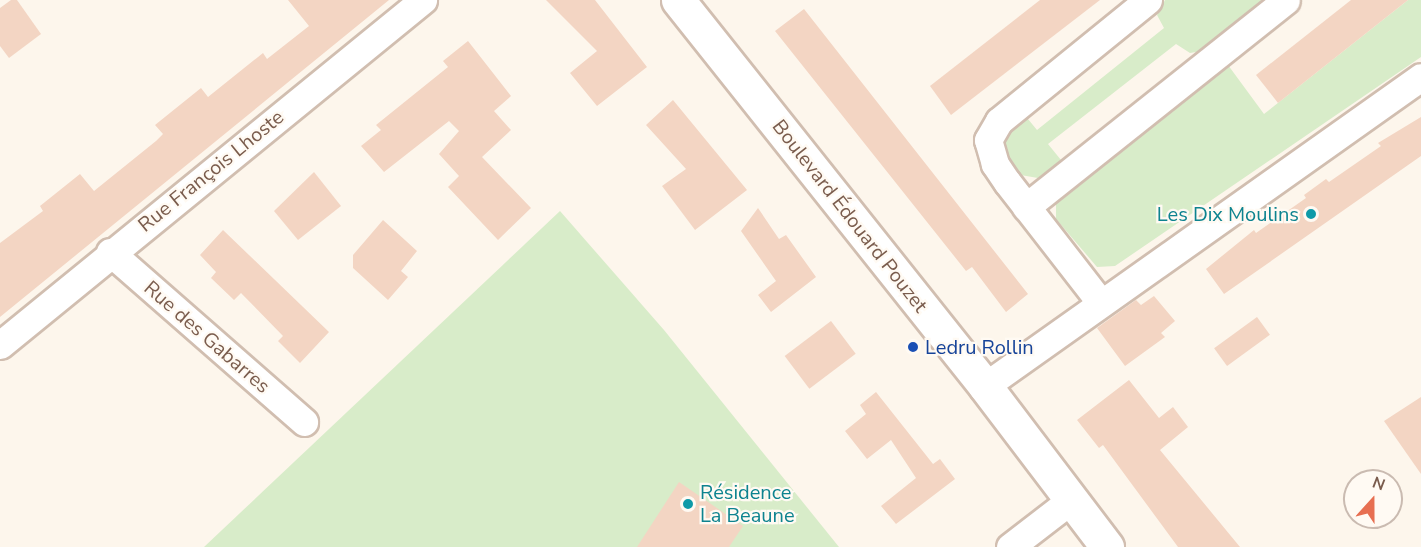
<!DOCTYPE html>
<html>
<head>
<meta charset="utf-8">
<style>
  body { margin:0 }
  #map { position:relative; width:1421px; height:547px; overflow:hidden; background:#fdf6ec; font-family:"Nunito Sans",sans-serif }
  div>[style] { position:absolute }
  [style*='--x'] { left:calc(var(--x)*1px); top:calc(var(--y)*1px); width:calc(var(--w)*1px); rotate:calc(var(--a)*1deg) }
  .green>* { inset:0; background:#d8ecc9 }
  .building>* { inset:0; background:#f3d5c3; transform-origin:0 0 }
  .roads { filter:drop-shadow(2px 0 #d1beb0) drop-shadow(-2px 0 #d1beb0) drop-shadow(0 2px #d1beb0) drop-shadow(0 -2px #d1beb0) }
  .minor>* { height:27px; margin:-13.5px; padding:0 13.5px; transform-origin:13.5px; border-radius:13.5px; background:#fff }
  .tertiary>* { height:33px; margin:-16.5px; padding:0 16.5px; transform-origin:16.5px; border-radius:16.5px; background:#fff }
  .dots>* { width:16px; height:16px; translate:-50% -50%; box-sizing:border-box; border:3px solid #fffaf3; border-radius:50% }
  span { translate:-50% -50%; white-space:nowrap; text-align:center; line-height:1.15; -webkit-text-stroke:4.5px #fffaf3; paint-order:stroke }
  .street-label { font-size:20px; color:#7a5c4d }
  .culture-label { font-size:20px; color:#0d838f }
  .right { translate:-100% -50%; text-align:right }
  .left { translate:0 -50%; text-align:left }
  .transit-label { font-size:20px; color:#164399 }
  .north { position:absolute; left:1343px; top:469px; width:60px; height:60px; box-sizing:border-box; background:#fffaf3; border:2px solid #cabbb1; border-radius:50%; rotate:21deg; font-size:16px; font-weight:700; line-height:24px; text-align:center; color:#7a5c4d }
  .north::after { content:''; display:block; margin:auto; width:21px; height:27px; background:#e76f51; clip-path:polygon(50% 0,100% 100%,50% 72%,0 100%) }
</style>
</head>
<body>
<div id="map">
  <div class="green">
    <div style="clip-path:polygon(1165px 0,1268px 0,1202px 51px,1190px 53px,1176px 44px,1048px 144px,1061px 160px,1050px 171px,1038px 178px,1015px 174px,1007px 166px,1000px 134px,1023px 113px,1037px 130px,1164px 28px,1157px 15px)"></div>
    <div style="clip-path:polygon(1408px 0,1421px 0,1421px 57px,1115px 266px,1097px 267px,1056px 219px,1056px 201px,1063px 194px,1228px 65px,1264px 114px)"></div>
    <div style="clip-path:polygon(560px 211px,664px 330px,839px 547px,204px 547px)"></div>
  </div>
  <div class="building">
    <div style="clip-path:polygon(11px 0,17px 0,41px 34px,9px 58px,0 46px,0 8px)"></div>
    <div style="clip-path:polygon(288px 0,389px 0,0 317px,0 243px,43px 211px,40px 206px,80px 174px,94px 191px,156px 141px,163px 134px,155px 125px,201px 88px,208px 97px,263px 53px,267px 59px,309px 26px)"></div>
    <div style="clip-path:polygon(546px 0,595px 0,647px 67px,597px 106px,570px 73px,597px 51px)"></div>
    <div style="clip-path:polygon(1040px 0,1100px 0,951px 115px,930px 86px)"></div>
    <div style="clip-path:polygon(1351px 0,1408px 0,1278px 103px,1256px 75px)"></div>
    <div style="clip-path:polygon(804px 9px,1028px 294px,1006px 312px,972px 267px,966px 271px,775px 31px)"></div>
    <div style="clip-path:polygon(468px 41px,511px 96px,494px 111px,511px 130px,482px 157px,531px 208px,498px 240px,448px 187px,459px 176px,439px 154px,459px 131px,449px 121px,384px 172px,361px 146px,381px 130px,376px 125px,448px 67px,443px 61px)"></div>
    <div style="clip-path:polygon(673px 100px,747px 190px,695px 230px,662px 186px,686px 169px,646px 125px)"></div>
    <div style="clip-path:polygon(1421px 117px,1421px 156px,1224px 294px,1206px 269px,1254px 230px,1256px 233px,1306px 198px,1304px 195px,1326px 179px,1329px 182px,1381px 146px,1378px 143px)"></div>
    <div style="clip-path:polygon(314px 172px,341px 206px,298px 240px,274px 211px)"></div>
    <div style="clip-path:polygon(758px 208px,779px 239px,786px 235px,816px 277px,771px 312px,758px 295px,776px 281px,741px 231px)"></div>
    <div style="clip-path:polygon(383px 220px,417px 251px,401px 271px,408px 277px,388px 300px,353px 268px,353px 255px)"></div>
    <div style="clip-path:polygon(223px 230px,329px 332px,300px 363px,278px 341px,283px 336px,241px 293px,234px 300px,211px 278px,216px 272px,200px 255px)"></div>
    <div style="clip-path:polygon(1154px 296px,1175px 321px,1161px 333px,1165px 337px,1125px 366px,1097px 328px,1136px 300px,1141px 305px)"></div>
    <div style="left:1257px;top:317px;width:22px;height:53px;rotate:54deg"></div>
    <div style="left:831px;top:321px;width:41px;height:58px;rotate:53deg"></div>
    <div style="clip-path:polygon(1129px 380px,1159px 418px,1173px 407px,1188px 427px,1160px 450px,1240px 547px,1178px 547px,1103px 445px,1099px 448px,1077px 420px)"></div>
    <div style="clip-path:polygon(876px 392px,933px 464px,940px 459px,955px 479px,896px 524px,881px 506px,916px 478px,891px 440px,867px 459px,845px 431px,866px 414px,860px 405px)"></div>
    <div style="clip-path:polygon(1421px 397px,1421px 474px,1384px 421px)"></div>
    <div style="clip-path:polygon(679px 482px,743px 526px,729px 547px,637px 547px)"></div>
  </div>
  <div class="roads">
    <div class="minor">
      <div style="--x:1026;--y:207;--w:332;--a:-38.5"></div>
      <div style="--x:110;--y:252;--w:258;--a:41.2"></div>
      <div style="--x:1101;--y:303;--w:153;--a:-127.8"></div>
      <div style="--x:1007;--y:182;--w:22;--a:-124"></div>
      <div style="--x:995;--y:164;--w:25;--a:-106"></div>
      <div style="--x:988;--y:140;--w:22;--a:-60"></div>
      <div style="--x:999;--y:121;--w:192;--a:-39.1"></div>
      <div style="--x:0;--y:345;--w:546;--a:-39.2"></div>
      <div style="--x:985;--y:386;--w:534;--a:-35.33"></div>
      <div style="--x:1010;--y:547;--w:77;--a:-37.6"></div>
    </div>
    <div class="tertiary">
      <div style="--x:678;--y:0;--w:493;--a:51.5"></div>
      <div style="--x:985;--y:386;--w:202;--a:52.8"></div>
    </div>
  </div>
  <div class="dots">
    <div style="left:1311px;top:214px;background:#0f9aa8"></div>
    <div style="left:913px;top:347px;background:#1a4fb4"></div>
    <div style="left:688px;top:504px;background:#0f9aa8"></div>
  </div>
  <div class="street-label">
    <span style="left:211px;top:171px;rotate:-39deg">Rue François Lhoste</span>
    <span style="left:850px;top:216px;rotate:52deg">Boulevard Édouard Pouzet</span>
    <span style="left:207px;top:337px;rotate:41deg">Rue des Gabarres</span>
  </div>
  <div class="culture-label">
    <span class="right" style="left:1299px;top:214px">Les Dix Moulins</span>
    <span class="left" style="left:700px;top:504px">Résidence<br>La Beaune</span>
  </div>
  <div class="transit-label">
    <span class="left" style="left:925px;top:347px">Ledru Rollin</span>
  </div>
  <div class="north">N</div>
</div>
</body>
</html>
